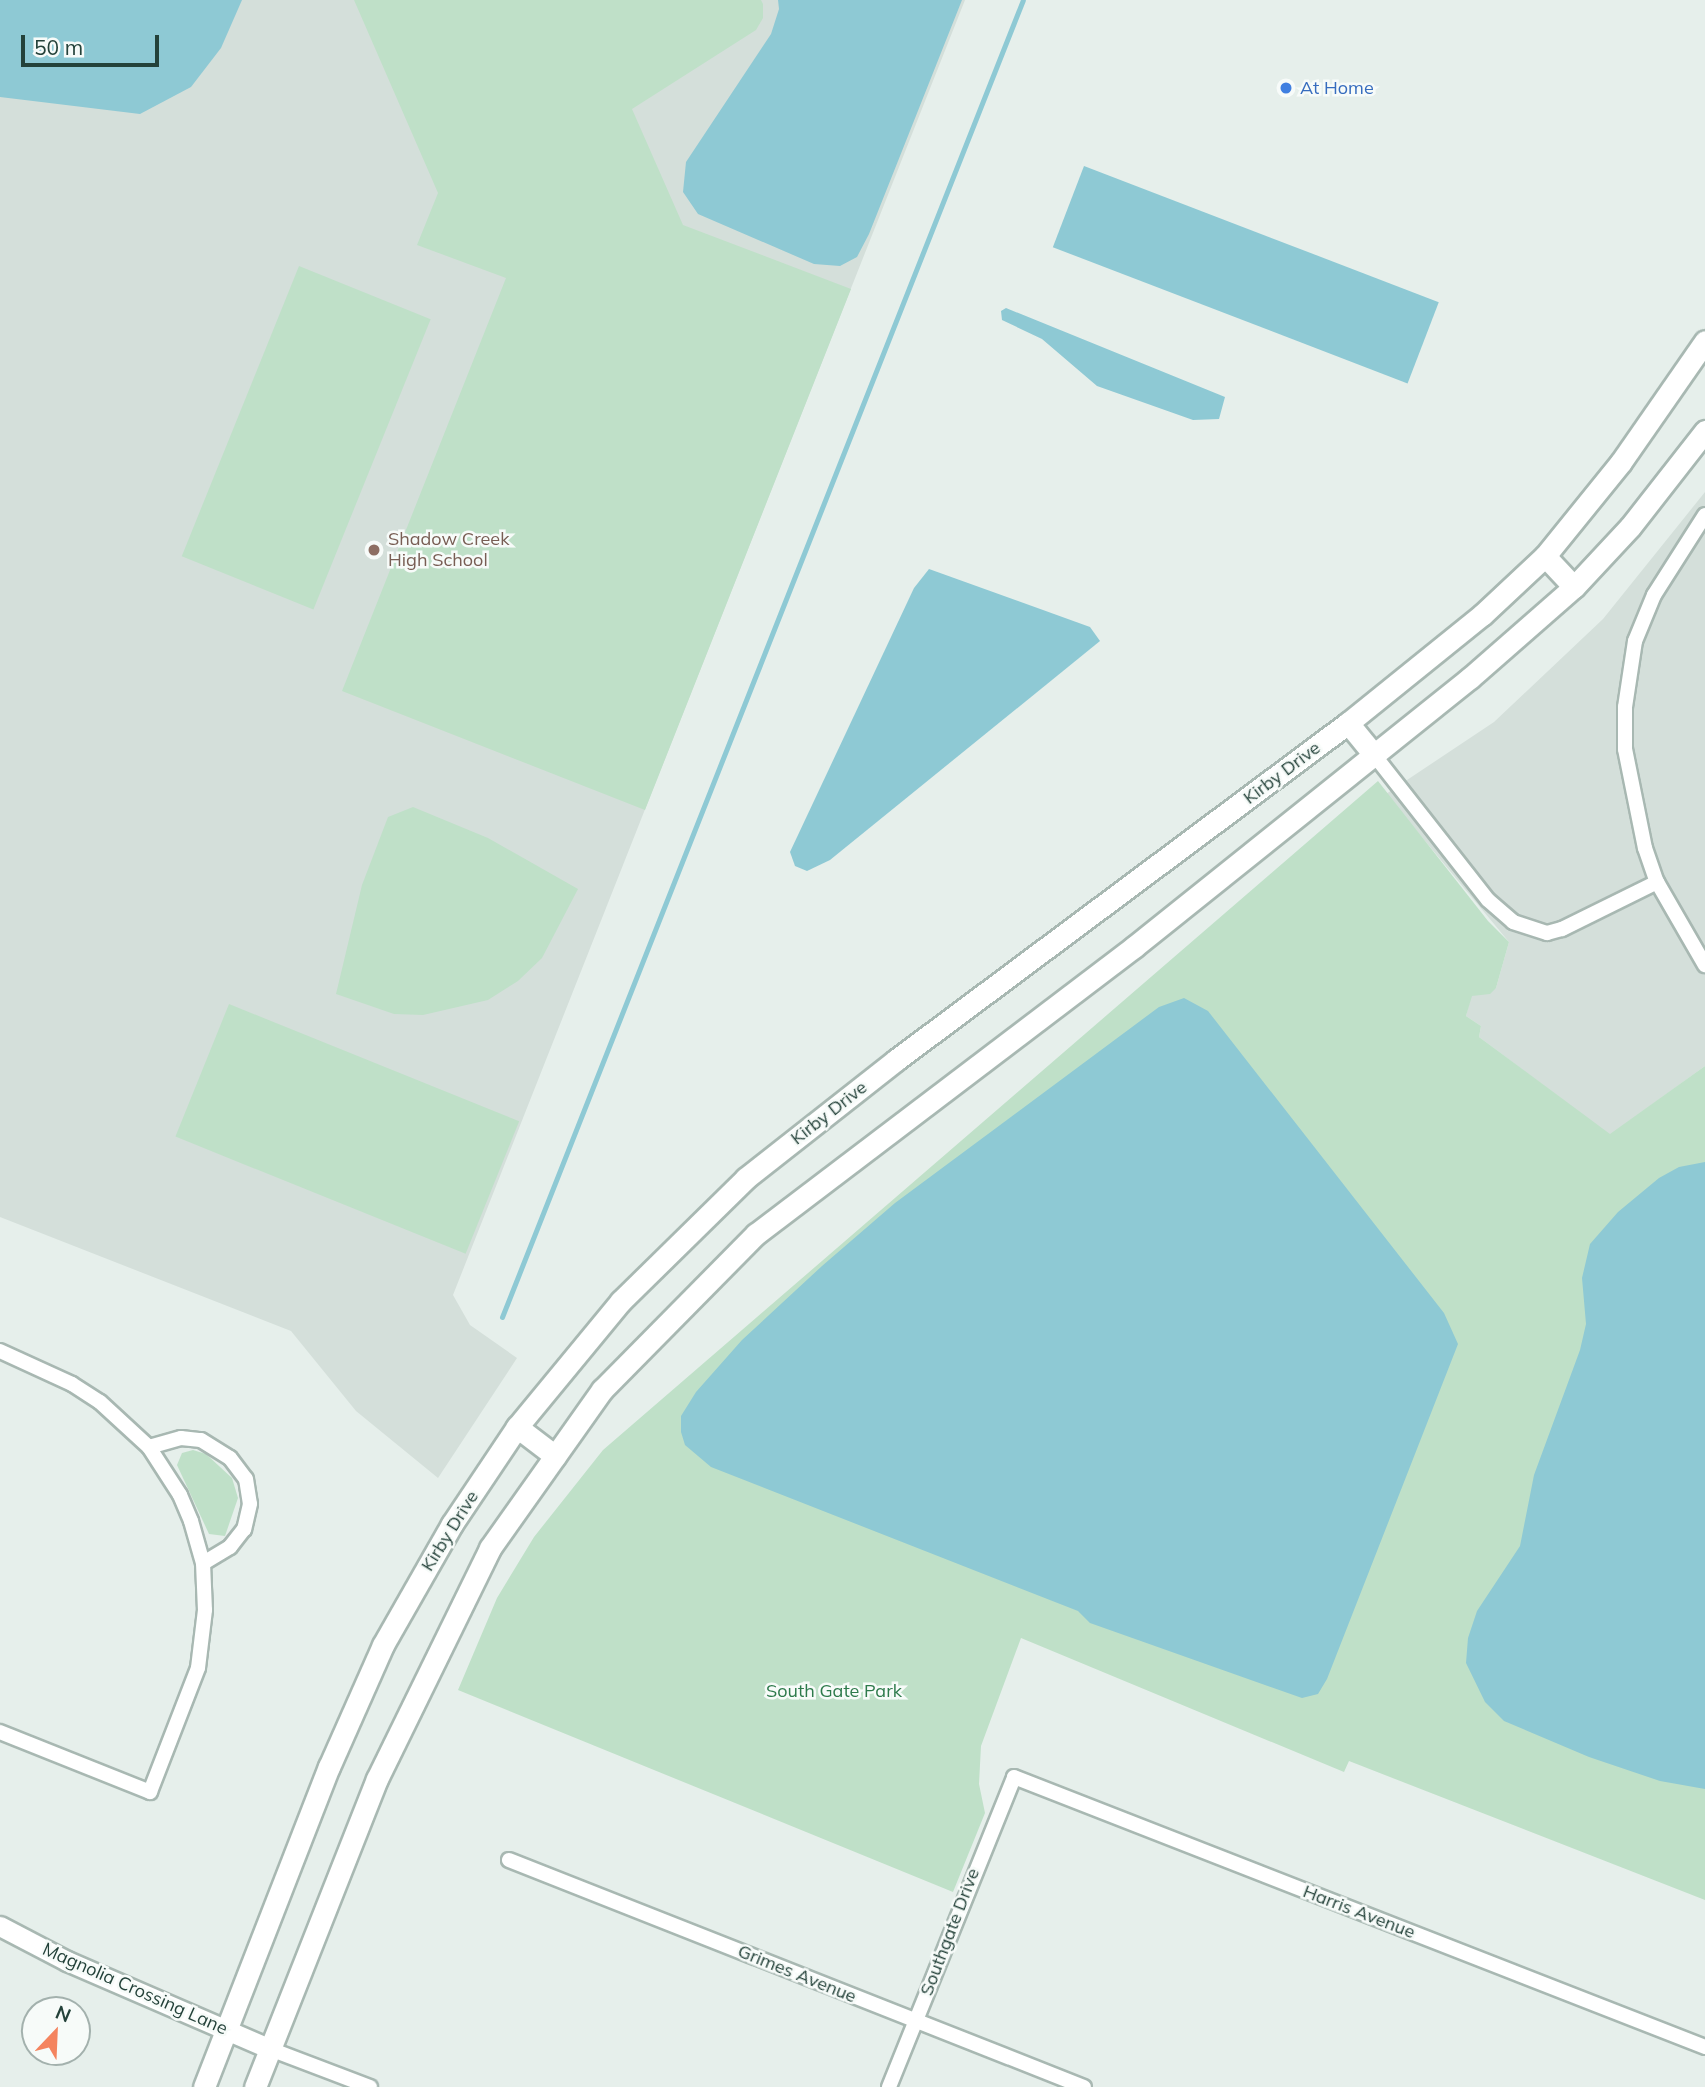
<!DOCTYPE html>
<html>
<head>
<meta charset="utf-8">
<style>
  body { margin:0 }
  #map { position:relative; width:1705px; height:2087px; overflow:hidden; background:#e6efeb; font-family:Mulish,sans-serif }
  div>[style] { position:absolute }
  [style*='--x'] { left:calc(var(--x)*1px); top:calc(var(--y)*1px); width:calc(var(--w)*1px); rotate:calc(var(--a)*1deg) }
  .built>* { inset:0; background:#d4dfda }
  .green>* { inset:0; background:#bfe0c8; transform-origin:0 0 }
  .water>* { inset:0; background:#8ec9d4; transform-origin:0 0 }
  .stream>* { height:5px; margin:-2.5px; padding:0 2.5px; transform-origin:2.5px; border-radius:2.5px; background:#8ec9d4 }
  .roads { filter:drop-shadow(2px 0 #a8b8b2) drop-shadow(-2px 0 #a8b8b2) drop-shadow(0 2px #a8b8b2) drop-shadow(0 -2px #a8b8b2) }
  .minor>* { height:14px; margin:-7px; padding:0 7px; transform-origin:7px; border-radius:7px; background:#fff }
  .tertiary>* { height:19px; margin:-9.5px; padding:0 9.5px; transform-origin:9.5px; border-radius:9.5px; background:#fff }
  .secondary>* { height:21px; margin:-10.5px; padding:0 10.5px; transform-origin:10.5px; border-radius:10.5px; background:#fff }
  .dots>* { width:19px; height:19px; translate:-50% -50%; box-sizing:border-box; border:4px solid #f7fbf9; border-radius:50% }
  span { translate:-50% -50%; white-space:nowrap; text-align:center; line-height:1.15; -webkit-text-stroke:5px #f7fbf9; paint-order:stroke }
  .shop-label { font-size:18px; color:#366cbe }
  .left { translate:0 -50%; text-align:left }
  .education-label { font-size:18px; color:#785e54 }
  .street-label { font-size:18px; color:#24423a }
  .park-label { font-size:18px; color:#2d7a4b }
  .north { position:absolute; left:21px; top:1996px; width:70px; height:70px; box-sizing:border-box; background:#f7fbf9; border:2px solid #a3b1ad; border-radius:50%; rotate:23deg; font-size:19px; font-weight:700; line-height:28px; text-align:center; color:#24423a }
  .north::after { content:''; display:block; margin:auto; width:24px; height:32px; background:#f4845f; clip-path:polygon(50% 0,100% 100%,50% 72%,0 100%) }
  .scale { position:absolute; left:21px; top:35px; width:138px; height:32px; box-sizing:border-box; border:4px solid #24423a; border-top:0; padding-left:9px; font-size:21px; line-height:24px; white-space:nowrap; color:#24423a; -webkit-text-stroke:5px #f7fbf9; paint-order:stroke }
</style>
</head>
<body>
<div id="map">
  <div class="built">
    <div style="clip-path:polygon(0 0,965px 0,453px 1295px,470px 1325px,517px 1358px,438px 1478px,356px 1411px,291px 1331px,0 1217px)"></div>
    <div style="clip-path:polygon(1705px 492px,1705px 1066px,1610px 1135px,1479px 1037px,1481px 1026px,1466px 1016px,1471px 996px,1496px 988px,1509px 942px,1386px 794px,1494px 722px,1603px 619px)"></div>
  </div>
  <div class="green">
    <div style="clip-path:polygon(354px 0,761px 0,763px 4px,763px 18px,756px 30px,632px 109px,683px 225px,851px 289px,645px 810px,342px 691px,506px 278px,417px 245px,438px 193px)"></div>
    <div style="left:299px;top:266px;width:142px;height:313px;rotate:22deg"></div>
    <div style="clip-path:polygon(1378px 781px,1488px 921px,1509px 942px,1496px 988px,1490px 994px,1472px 996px,1466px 1016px,1481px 1026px,1479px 1037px,1610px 1134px,1705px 1066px,1705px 1900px,1349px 1761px,1344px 1772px,1021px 1638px,981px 1746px,979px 1784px,985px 1813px,953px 1892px,458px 1690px,497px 1598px,534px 1537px,603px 1450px)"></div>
    <div style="clip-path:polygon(413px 807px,488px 838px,578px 889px,542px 958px,518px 981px,488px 1000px,423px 1015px,394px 1014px,336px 994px,362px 885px,388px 817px)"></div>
    <div style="left:229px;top:1004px;width:313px;height:143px;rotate:22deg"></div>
    <div style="clip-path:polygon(193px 1450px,206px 1454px,232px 1478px,238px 1498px,225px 1536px,209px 1534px,177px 1465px,182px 1453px)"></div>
  </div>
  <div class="water">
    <div style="clip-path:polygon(0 0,242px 0,221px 48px,191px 87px,140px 114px,0 97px)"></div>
    <div style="clip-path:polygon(778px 0,962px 0,869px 234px,857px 257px,840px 266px,814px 264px,698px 214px,683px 192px,686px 162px,771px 34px,779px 9px)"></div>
    <div style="left:1084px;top:166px;width:380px;height:87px;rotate:21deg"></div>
    <div style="clip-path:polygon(1006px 308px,1225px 397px,1219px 419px,1193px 420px,1097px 386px,1042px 339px,1002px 320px,1001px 311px)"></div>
    <div style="clip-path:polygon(929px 569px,1090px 627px,1100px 641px,830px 860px,807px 871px,795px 866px,790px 852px,914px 588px)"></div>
    <div style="clip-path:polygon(1184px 998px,1208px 1011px,1444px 1313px,1458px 1344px,1327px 1679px,1318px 1694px,1302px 1698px,1090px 1623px,1078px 1611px,711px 1467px,685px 1445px,681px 1432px,681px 1416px,696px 1392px,742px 1340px,822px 1266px,895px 1203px,1159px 1007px)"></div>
    <div style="clip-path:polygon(1705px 1162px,1705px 1789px,1660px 1781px,1589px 1757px,1504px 1721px,1485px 1702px,1466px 1663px,1468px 1638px,1477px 1611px,1520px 1546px,1534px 1475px,1580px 1350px,1586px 1324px,1582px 1278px,1590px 1244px,1618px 1212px,1659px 1178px,1679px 1167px)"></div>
  </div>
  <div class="stream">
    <div style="--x:502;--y:1317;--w:1416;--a:-68.42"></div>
  </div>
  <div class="roads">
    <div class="minor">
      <div style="--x:1705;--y:515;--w:95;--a:122.5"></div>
      <div style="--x:1654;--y:595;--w:50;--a:112.4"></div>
      <div style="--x:1635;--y:641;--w:67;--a:98.6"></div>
      <div style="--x:1625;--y:707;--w:42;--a:90"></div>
      <div style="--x:1625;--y:749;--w:101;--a:78.6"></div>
      <div style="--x:1645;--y:848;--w:36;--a:71"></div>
      <div style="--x:1657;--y:882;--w:96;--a:60"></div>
      <div style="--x:1375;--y:756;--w:183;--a:51.9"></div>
      <div style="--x:1488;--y:900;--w:33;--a:41"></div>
      <div style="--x:1513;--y:922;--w:36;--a:18"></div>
      <div style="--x:1547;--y:933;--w:16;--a:-15"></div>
      <div style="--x:1562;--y:929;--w:106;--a:-26.3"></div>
      <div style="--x:0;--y:1351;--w:79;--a:24.6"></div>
      <div style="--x:72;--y:1384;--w:33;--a:33"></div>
      <div style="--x:100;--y:1402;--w:67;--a:42.6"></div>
      <div style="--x:149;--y:1447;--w:57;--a:57.1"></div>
      <div style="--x:180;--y:1495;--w:28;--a:67"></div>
      <div style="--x:191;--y:1521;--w:44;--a:74.1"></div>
      <div style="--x:203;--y:1563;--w:47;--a:87.6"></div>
      <div style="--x:205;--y:1610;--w:58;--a:96.9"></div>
      <div style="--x:198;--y:1668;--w:133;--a:111.2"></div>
      <div style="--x:150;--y:1792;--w:162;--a:-158.2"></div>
      <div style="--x:149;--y:1447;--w:33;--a:-16"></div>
      <div style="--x:181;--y:1438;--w:20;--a:6"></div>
      <div style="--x:201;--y:1440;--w:34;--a:32"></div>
      <div style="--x:230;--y:1458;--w:26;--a:53"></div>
      <div style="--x:246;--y:1479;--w:25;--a:81"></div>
      <div style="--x:250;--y:1504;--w:26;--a:103"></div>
      <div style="--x:244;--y:1529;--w:23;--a:128"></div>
      <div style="--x:230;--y:1547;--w:31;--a:149"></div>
      <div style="--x:509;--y:1860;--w:618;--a:21.54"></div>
      <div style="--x:270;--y:2049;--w:107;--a:20.8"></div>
      <div style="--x:889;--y:2087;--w:334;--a:-68"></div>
      <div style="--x:1014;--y:1777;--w:742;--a:21.34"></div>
    </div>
    <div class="tertiary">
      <div style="--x:0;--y:1926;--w:76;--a:27.6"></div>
      <div style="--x:67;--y:1961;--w:221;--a:23.4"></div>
    </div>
    <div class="secondary">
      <div style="--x:1545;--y:556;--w:42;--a:46.9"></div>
      <div style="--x:1348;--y:723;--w:43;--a:50.7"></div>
      <div style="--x:517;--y:1427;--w:48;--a:37.3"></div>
      <div style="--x:204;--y:2087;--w:344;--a:-68.7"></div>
      <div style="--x:329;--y:1767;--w:133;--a:-66.1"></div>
      <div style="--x:383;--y:1645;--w:139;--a:-60.3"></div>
      <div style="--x:452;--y:1524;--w:117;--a:-56.2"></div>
      <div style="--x:517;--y:1427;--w:163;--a:-50.5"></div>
      <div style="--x:621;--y:1301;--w:175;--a:-44.5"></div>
      <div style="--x:746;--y:1178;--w:191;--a:-38.2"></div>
      <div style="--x:896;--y:1060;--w:564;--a:-36.71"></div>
      <div style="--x:1348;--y:723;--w:172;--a:-38.9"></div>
      <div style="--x:1482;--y:615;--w:86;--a:-43.1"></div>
      <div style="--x:1545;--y:556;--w:121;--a:-51"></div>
      <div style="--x:1621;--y:462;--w:147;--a:-55.2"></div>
      <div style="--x:255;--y:2087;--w:331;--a:-68.4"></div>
      <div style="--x:377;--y:1779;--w:257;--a:-63.9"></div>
      <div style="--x:490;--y:1548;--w:194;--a:-54.7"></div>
      <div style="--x:602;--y:1390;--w:219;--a:-45.4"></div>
      <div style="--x:756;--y:1234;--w:475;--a:-37.2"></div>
      <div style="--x:1134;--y:947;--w:430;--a:-38.7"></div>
      <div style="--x:1470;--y:678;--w:138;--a:-41.2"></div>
      <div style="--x:1574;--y:587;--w:82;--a:-47"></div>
      <div style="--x:1630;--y:527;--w:122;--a:-52"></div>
    </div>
  </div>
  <div class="dots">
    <div style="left:1286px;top:88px;background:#3f7fe0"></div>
    <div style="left:374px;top:550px;background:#8d6e63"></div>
  </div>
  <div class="shop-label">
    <span class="left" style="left:1300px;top:88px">At Home</span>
  </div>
  <div class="education-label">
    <span class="left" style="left:388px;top:550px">Shadow Creek<br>High School</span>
  </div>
  <div class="street-label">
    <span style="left:1282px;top:773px;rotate:-37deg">Kirby Drive</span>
    <span style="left:829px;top:1113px;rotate:-38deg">Kirby Drive</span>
    <span style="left:450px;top:1531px;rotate:-58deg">Kirby Drive</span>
    <span style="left:1359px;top:1912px;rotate:21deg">Harris Avenue</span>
    <span style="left:950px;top:1932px;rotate:-69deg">Southgate Drive</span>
    <span style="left:797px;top:1974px;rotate:22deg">Grimes Avenue</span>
    <span style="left:135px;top:1989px;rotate:24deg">Magnolia Crossing Lane</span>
  </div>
  <div class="park-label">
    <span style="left:834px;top:1691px">South Gate Park</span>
  </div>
  <div class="north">N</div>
  <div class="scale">50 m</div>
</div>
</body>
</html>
